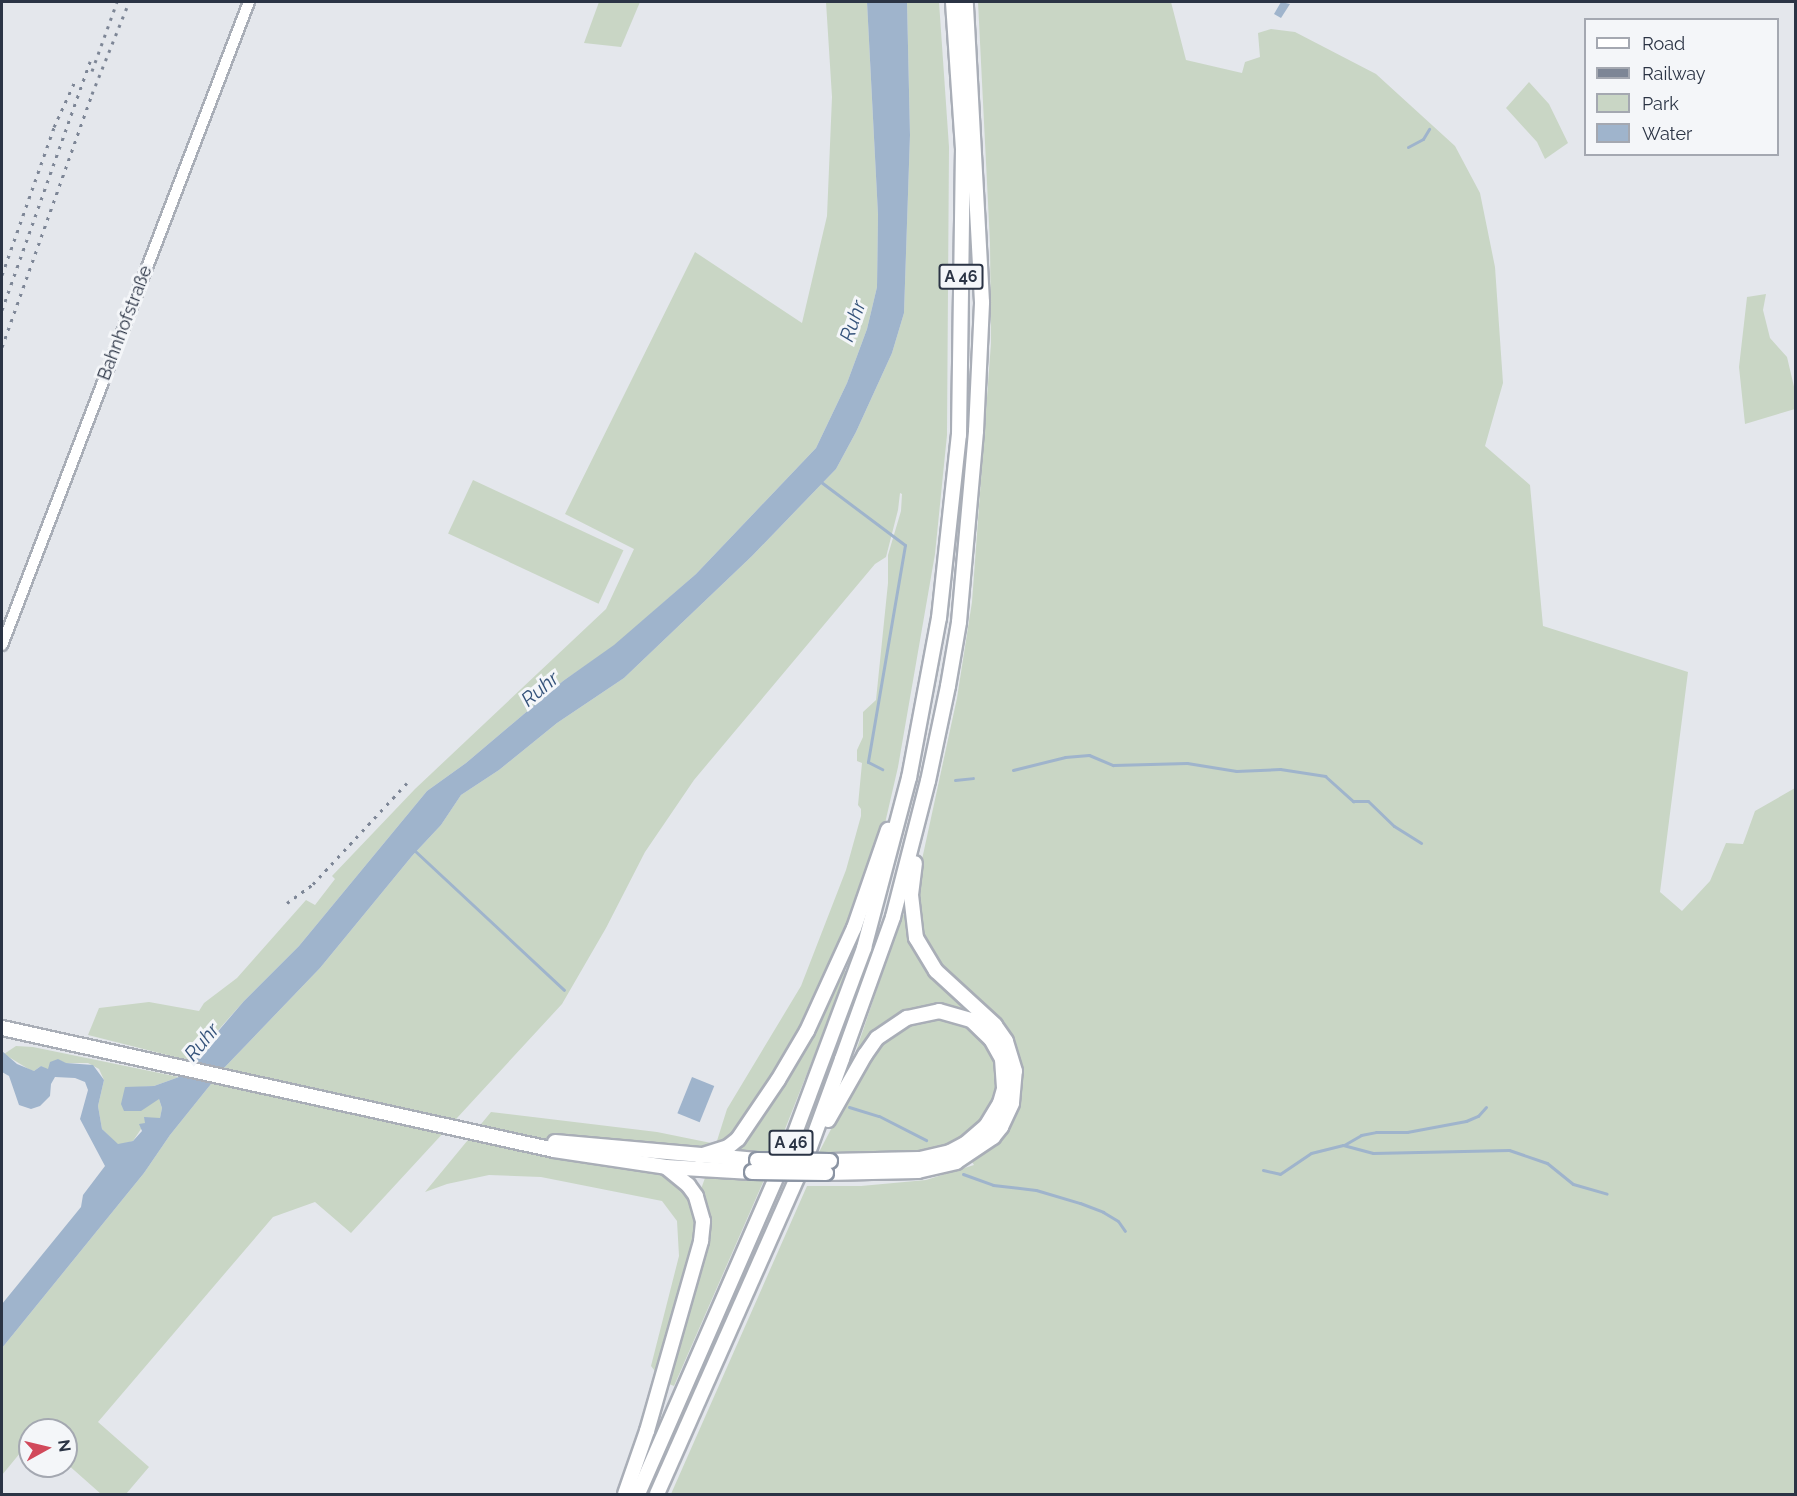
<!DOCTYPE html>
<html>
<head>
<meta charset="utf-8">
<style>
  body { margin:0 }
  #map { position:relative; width:1797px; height:1496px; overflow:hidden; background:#e4e7ec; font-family:Raleway,sans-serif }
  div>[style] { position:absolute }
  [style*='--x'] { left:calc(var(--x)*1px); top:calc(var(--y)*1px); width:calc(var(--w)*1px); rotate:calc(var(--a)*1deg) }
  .green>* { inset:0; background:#c9d6c5; transform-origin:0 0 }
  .water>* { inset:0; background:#9fb4cc; transform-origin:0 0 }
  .stream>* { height:3px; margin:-1.5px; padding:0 1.5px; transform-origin:1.5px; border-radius:1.5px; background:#9fb4cc }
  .roads { filter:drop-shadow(2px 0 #a9aeb7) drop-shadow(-2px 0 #a9aeb7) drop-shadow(0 2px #a9aeb7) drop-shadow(0 -2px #a9aeb7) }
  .secondary>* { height:10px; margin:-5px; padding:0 5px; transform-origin:5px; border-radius:5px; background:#fff }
  .highway>* { height:14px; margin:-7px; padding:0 7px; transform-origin:7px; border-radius:7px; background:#fff }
  .rail>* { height:3px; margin-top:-1.5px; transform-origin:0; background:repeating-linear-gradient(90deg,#7d8696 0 3px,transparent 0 9px) }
  .bridges { filter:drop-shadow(2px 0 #8b94a3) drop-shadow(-2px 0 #8b94a3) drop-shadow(0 2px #8b94a3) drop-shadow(0 -2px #8b94a3) }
  .highway-bridge>* { height:14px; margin:-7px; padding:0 7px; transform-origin:7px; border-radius:7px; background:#fff }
  span { translate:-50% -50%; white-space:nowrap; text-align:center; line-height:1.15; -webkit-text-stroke:6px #f4f6f9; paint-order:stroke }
  .shield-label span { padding:2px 4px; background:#f4f6f9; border:2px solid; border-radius:4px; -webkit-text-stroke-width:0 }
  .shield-label { font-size:16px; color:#2b3445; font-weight:700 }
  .street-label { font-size:18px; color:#2b3445 }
  .water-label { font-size:20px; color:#34527a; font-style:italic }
  .frame { position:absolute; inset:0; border:3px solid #2b3445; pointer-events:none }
  .legend { position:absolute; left:1584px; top:18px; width:195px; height:138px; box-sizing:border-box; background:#f4f6f9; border:2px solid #a4a8b1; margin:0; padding:8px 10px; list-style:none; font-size:18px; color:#2b3445 }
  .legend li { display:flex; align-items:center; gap:12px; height:30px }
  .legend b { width:30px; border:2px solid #a4a8b1 }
  .north { position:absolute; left:18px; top:1418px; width:60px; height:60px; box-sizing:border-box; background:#f4f6f9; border:2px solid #a4a8b1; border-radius:50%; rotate:82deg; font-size:16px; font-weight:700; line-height:24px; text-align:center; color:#2b3445 }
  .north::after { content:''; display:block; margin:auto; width:21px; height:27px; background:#d1495b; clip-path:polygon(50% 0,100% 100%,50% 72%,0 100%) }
</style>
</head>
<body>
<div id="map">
  <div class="green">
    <div style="clip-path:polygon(599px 2px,640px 2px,621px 47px,584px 43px)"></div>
    <div style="clip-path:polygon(826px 2px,867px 2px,878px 215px,877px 287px,867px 329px,847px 383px,816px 448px,696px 574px,614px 646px,563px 681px,466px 763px,427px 791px,299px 946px,244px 1001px,191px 1061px,88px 1035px,99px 1008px,149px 1002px,199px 1011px,204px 1003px,237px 978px,306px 900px,315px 905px,335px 879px,332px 876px,415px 789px,606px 609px,634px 549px,565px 514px,695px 252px,802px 323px,827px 216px,832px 97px)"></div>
    <div style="clip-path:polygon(907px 2px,939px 2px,949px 147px,947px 435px,935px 554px,898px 767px,883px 832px,851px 919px,790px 1049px,742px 1125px,716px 1145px,708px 1149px,665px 1148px,664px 1175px,683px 1190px,693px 1204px,697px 1222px,658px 1375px,651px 1366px,679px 1256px,677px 1221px,662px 1201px,541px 1177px,489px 1175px,447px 1184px,425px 1192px,491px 1112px,657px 1132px,716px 1144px,727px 1109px,801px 986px,846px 870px,861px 816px,861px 809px,858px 805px,862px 763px,857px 761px,857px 750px,863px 737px,863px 712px,876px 700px,888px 583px,888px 555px,901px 511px,902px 494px,900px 493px,898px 510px,886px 557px,875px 564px,694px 780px,645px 852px,606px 928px,562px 1004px,351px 1233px,315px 1202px,273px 1217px,98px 1422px,149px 1467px,126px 1494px,101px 1494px,66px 1463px,66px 1430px,30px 1430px,30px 1441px,2px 1475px,2px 1348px,144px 1173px,170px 1135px,223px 1069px,320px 968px,412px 856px,441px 825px,461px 795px,499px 770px,557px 723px,624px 678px,752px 556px,836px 469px,856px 432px,892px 353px,904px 313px,910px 135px)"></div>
    <div style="clip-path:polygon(978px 2px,1171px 2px,1186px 60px,1242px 73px,1245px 62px,1260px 57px,1258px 33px,1271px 29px,1295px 32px,1376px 74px,1455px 146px,1480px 193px,1495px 267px,1503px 383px,1485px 446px,1530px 485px,1543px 626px,1688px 672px,1660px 892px,1682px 911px,1710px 881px,1726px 843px,1743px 844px,1755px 811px,1795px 788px,1795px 1494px,671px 1494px,807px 1186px,861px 1186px,926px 1180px,974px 1165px,959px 1142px,928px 1152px,817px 1156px,865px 1064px,854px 1057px,902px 915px,916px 912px,918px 878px,957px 698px,972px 602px,991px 343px,990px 243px)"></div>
    <div style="clip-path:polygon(1529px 82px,1549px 104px,1568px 143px,1545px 159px,1537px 142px,1506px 108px)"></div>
    <div style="clip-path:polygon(1766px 294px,1763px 310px,1770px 338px,1787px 357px,1795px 391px,1795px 409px,1745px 424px,1739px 367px,1747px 297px)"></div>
    <div style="left:473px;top:480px;width:166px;height:59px;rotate:25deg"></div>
    <div style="clip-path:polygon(843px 970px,847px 972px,776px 1152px,728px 1154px,747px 1138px,807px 1046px)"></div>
    <div style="clip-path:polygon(16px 1046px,33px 1047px,179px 1077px,154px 1086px,125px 1088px,159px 1099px,162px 1108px,160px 1118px,145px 1123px,133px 1141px,118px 1145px,102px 1129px,98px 1106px,104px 1080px,99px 1069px,88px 1063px,66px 1063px,48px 1070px,41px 1066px,34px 1071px,30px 1070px,4px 1054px)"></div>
    <div style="clip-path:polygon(706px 1175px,764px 1180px,674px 1386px,669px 1384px,706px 1249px,708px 1211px,700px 1192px)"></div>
  </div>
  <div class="water">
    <div style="clip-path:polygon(867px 2px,907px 2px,910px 135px,904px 313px,892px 353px,856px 432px,836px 469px,752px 556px,624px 678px,557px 723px,499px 770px,461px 795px,441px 825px,412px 856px,320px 968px,223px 1069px,170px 1135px,144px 1173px,2px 1348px,2px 1304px,81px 1207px,83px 1195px,105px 1166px,80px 1119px,88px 1090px,85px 1082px,75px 1078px,55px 1077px,51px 1084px,50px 1096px,40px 1106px,31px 1109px,19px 1105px,9px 1076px,2px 1072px,2px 1051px,17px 1064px,34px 1071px,41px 1066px,48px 1069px,50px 1062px,58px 1059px,66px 1063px,93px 1065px,104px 1080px,98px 1106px,102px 1129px,118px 1144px,133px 1141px,142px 1131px,139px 1124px,145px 1123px,144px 1117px,160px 1118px,162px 1108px,159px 1099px,141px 1111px,124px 1111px,121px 1104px,125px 1087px,154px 1086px,179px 1077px,244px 1001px,299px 946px,427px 791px,466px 763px,563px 681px,614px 645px,696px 574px,816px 448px,847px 383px,867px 329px,877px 287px,878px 215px)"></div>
    <div style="clip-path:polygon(1281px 2px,1290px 4px,1281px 18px,1274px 14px)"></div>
    <div style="left:692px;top:1077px;width:24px;height:39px;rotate:22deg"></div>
  </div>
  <div class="stream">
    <div style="--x:1408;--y:147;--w:17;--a:-28"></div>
    <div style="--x:1423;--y:139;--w:12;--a:-59"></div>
    <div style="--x:821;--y:482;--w:105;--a:36.9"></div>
    <div style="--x:905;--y:545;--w:220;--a:99.7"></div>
    <div style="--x:868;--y:762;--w:16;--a:27"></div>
    <div style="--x:1013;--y:770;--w:54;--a:-14"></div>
    <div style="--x:1065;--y:757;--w:24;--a:-5"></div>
    <div style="--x:1089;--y:755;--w:26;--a:23"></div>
    <div style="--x:1113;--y:765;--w:74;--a:-1.5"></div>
    <div style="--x:1187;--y:763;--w:50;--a:9.3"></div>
    <div style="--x:1236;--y:771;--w:44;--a:-2.6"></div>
    <div style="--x:1280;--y:769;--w:46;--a:8.8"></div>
    <div style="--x:1325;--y:776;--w:38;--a:42"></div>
    <div style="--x:1353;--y:801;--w:15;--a:0"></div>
    <div style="--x:1368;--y:801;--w:36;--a:44"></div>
    <div style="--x:1394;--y:826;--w:32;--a:32"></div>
    <div style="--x:955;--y:780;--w:18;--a:-6"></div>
    <div style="--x:414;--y:850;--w:205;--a:43"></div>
    <div style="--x:849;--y:1107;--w:31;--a:17"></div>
    <div style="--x:879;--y:1116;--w:53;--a:27.1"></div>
    <div style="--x:1344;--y:1145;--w:20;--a:-30"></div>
    <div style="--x:1361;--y:1135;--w:15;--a:-11"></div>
    <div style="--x:1376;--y:1132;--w:31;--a:0"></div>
    <div style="--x:1407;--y:1132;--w:60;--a:-10.6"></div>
    <div style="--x:1466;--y:1121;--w:13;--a:-23"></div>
    <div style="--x:1478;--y:1116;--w:12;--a:-48"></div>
    <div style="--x:1263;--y:1170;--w:17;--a:13"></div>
    <div style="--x:1280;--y:1174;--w:37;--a:-34"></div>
    <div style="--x:1311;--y:1153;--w:33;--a:-14"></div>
    <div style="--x:1343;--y:1145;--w:31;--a:15"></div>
    <div style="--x:1373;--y:1153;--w:136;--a:-1.3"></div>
    <div style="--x:1509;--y:1150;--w:40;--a:18.9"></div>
    <div style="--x:1547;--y:1163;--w:33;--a:39"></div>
    <div style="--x:1573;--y:1184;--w:35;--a:16"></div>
    <div style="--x:963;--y:1174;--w:32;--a:20"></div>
    <div style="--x:993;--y:1185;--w:43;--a:6.6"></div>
    <div style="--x:1036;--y:1190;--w:46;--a:16.5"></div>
    <div style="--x:1080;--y:1203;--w:25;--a:21"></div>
    <div style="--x:1103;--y:1212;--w:17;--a:31"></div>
    <div style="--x:1118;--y:1221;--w:12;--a:55"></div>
  </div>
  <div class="roads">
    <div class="secondary">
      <div style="--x:2;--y:645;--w:689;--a:-68.99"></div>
    </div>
    <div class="highway">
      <div style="--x:2;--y:1028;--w:565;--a:12.46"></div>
      <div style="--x:554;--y:1150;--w:113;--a:8.6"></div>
      <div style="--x:666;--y:1167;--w:86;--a:3.3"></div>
      <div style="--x:828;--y:1120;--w:75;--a:-60.4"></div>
      <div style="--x:865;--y:1055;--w:21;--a:-55"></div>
      <div style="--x:877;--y:1038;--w:36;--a:-34"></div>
      <div style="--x:907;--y:1018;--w:33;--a:-12"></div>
      <div style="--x:939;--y:1011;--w:33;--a:16"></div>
      <div style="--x:971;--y:1020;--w:28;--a:44"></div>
      <div style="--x:991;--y:1039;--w:23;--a:61"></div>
      <div style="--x:1002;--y:1059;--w:30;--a:86"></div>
      <div style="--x:1004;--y:1089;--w:15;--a:106"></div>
      <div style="--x:1000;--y:1103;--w:27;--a:121"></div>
      <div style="--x:986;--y:1126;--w:28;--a:139"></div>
      <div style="--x:965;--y:1144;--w:17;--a:152"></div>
      <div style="--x:950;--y:1152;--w:32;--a:167"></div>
      <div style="--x:919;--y:1159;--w:89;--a:178.7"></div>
      <div style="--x:555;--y:1142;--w:203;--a:5.1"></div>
      <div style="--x:700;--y:1156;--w:29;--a:-18"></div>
      <div style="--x:728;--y:1147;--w:13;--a:-39"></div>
      <div style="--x:738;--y:1139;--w:71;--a:-55.9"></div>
      <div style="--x:778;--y:1080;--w:57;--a:-59.4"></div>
      <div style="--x:807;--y:1031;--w:113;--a:-65.5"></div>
      <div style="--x:854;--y:928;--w:104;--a:-70.9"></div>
      <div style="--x:826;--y:1173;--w:92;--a:-1.2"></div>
      <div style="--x:918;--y:1171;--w:39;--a:-13"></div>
      <div style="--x:956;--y:1162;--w:45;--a:-34"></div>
      <div style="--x:993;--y:1137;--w:13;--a:-51"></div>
      <div style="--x:1001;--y:1127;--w:26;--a:-65"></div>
      <div style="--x:1012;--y:1103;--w:32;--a:-85"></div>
      <div style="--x:1015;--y:1071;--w:31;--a:-107"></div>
      <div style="--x:1006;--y:1041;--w:19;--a:-125"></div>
      <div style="--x:995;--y:1025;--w:80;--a:-137.5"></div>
      <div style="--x:936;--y:971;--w:39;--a:-121"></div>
      <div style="--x:916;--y:938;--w:43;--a:-96.6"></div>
      <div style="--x:911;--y:895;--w:32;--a:-83"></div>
      <div style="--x:625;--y:1494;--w:67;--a:-70.8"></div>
      <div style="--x:647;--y:1431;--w:198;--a:-74.1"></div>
      <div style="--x:701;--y:1241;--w:20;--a:-84"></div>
      <div style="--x:703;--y:1221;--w:26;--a:-106"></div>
      <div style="--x:696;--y:1196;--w:14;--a:-126"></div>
      <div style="--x:688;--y:1185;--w:28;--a:-141"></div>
      <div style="--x:638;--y:1494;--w:377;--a:-66.4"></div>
      <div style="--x:789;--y:1149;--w:215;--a:-69.5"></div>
      <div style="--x:864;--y:948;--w:176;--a:-75.2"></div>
      <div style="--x:909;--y:778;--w:163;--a:-79.4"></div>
      <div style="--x:939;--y:618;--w:184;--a:-83.8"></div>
      <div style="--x:959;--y:435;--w:286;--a:-89.2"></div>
      <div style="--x:963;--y:149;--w:147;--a:-93.9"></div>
      <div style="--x:657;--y:1494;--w:368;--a:-66.1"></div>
      <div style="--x:806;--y:1158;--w:105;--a:-70"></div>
      <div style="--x:842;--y:1059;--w:151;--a:-70.2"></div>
      <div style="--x:893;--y:917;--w:140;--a:-75.6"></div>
      <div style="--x:928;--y:781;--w:97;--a:-78.1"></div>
      <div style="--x:948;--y:686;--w:65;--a:-80.2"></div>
      <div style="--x:959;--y:622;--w:192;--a:-84.9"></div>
      <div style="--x:976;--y:431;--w:129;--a:-87.3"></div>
      <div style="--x:982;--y:302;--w:300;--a:-93.1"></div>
    </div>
  </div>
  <div class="rail">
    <div style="--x:92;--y:71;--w:73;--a:-70.1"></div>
    <div style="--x:2;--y:275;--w:157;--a:-70.6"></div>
    <div style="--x:54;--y:127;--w:53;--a:-65.4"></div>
    <div style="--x:2;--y:310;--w:264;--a:-70.5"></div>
    <div style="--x:2;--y:347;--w:269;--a:-70.4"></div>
    <div style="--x:92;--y:94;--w:99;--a:-68.1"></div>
    <div style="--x:287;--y:903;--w:32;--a:-36"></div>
    <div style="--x:313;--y:884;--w:138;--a:-47.1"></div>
  </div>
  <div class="bridges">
    <div class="highway-bridge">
      <div style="--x:757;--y:1160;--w:73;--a:0.8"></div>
      <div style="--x:752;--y:1172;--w:74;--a:0.8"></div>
    </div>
  </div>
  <div class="shield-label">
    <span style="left:961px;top:277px">A 46</span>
    <span style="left:791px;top:1143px">A 46</span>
  </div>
  <div class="street-label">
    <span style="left:125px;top:323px;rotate:-69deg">Bahnhofstraße</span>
  </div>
  <div class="water-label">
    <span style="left:853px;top:321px;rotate:-71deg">Ruhr</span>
    <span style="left:540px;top:689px;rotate:-40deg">Ruhr</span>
    <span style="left:202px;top:1042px;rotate:-50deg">Ruhr</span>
  </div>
  <div class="frame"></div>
  <ul class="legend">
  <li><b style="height:8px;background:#fff"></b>Road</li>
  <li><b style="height:8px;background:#7d8696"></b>Railway</li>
  <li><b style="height:16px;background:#c9d6c5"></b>Park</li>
  <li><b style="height:16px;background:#9fb4cc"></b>Water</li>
  </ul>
  <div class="north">N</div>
</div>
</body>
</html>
